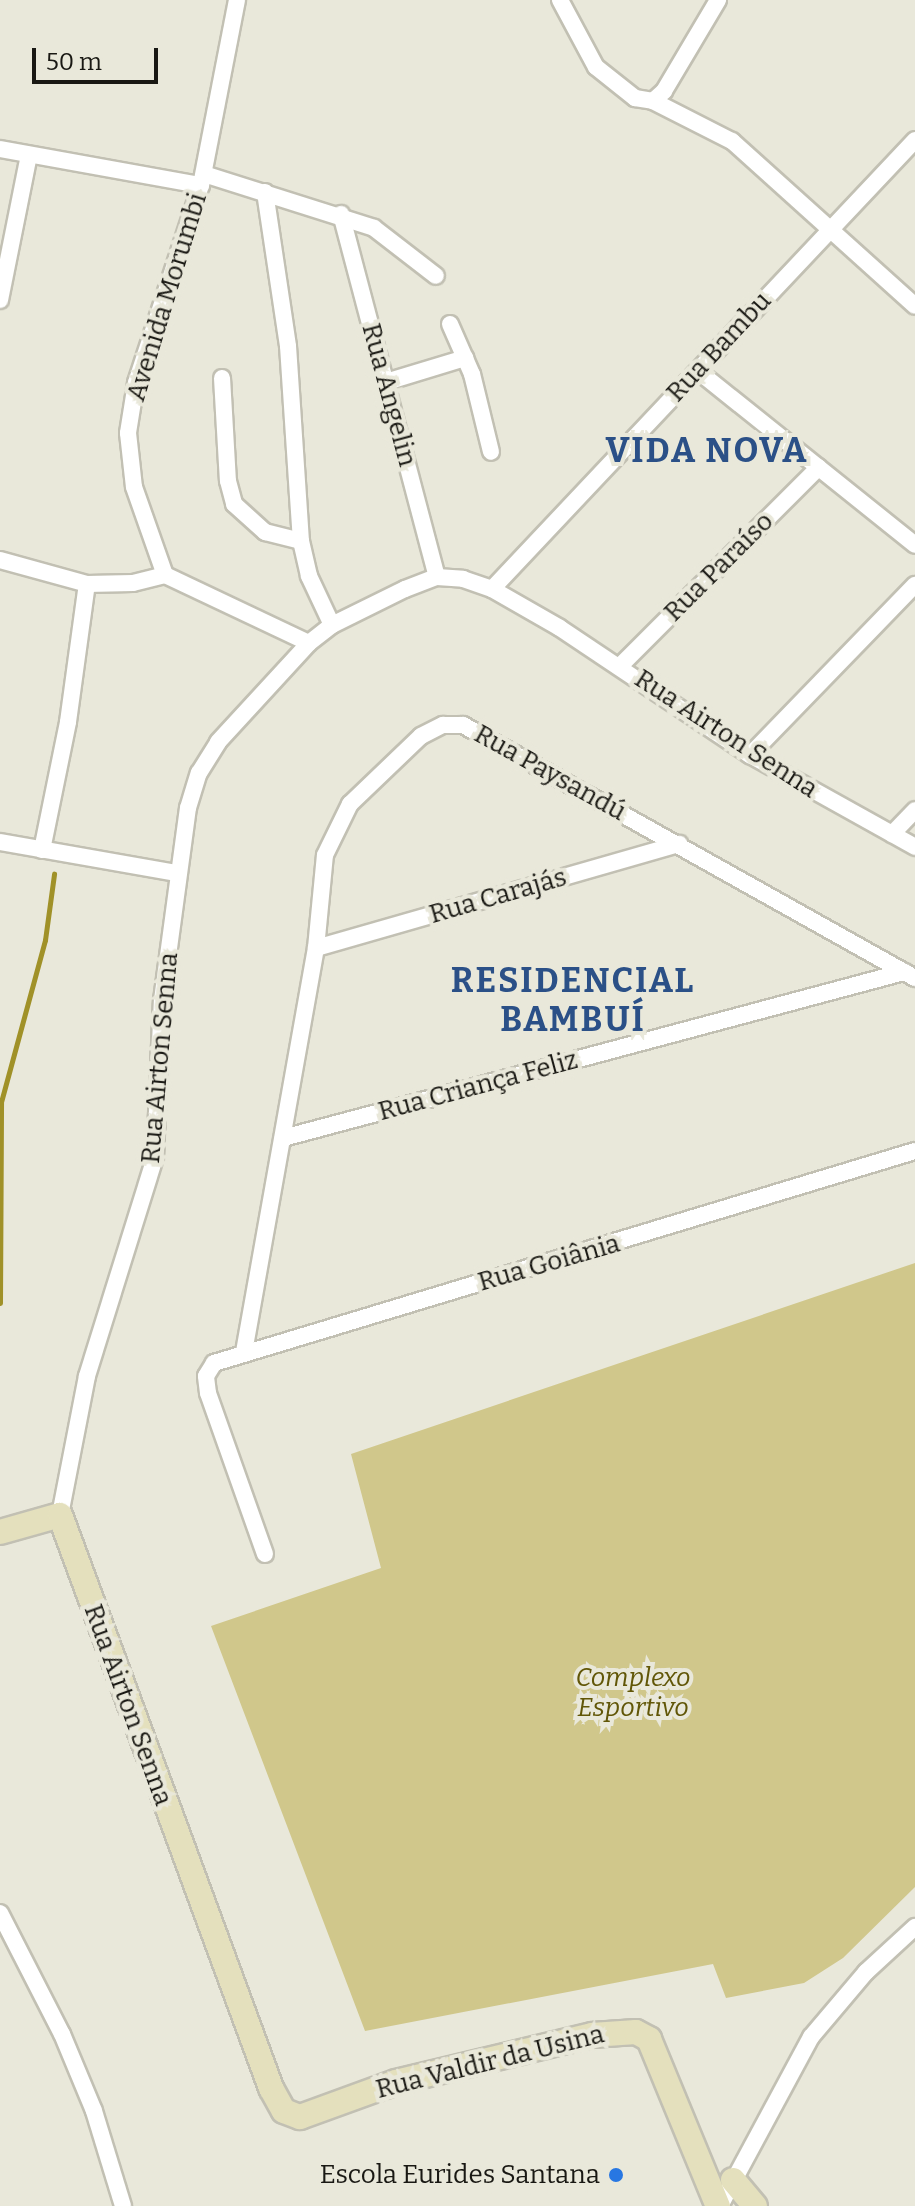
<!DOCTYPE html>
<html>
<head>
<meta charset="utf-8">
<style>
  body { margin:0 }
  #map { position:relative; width:915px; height:2206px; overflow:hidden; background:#e9e8da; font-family:Bitter,serif }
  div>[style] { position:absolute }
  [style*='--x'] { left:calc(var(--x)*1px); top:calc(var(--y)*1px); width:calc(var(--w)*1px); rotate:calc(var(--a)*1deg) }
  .green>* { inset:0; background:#d0c78b }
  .stream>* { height:5px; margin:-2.5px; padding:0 2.5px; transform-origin:2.5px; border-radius:2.5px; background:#a09128 }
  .roads { filter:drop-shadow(2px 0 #c2c0b3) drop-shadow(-2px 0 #c2c0b3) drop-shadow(0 2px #c2c0b3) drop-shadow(0 -2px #c2c0b3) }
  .street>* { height:16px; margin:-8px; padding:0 8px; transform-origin:8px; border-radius:8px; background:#fff }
  .secondary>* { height:24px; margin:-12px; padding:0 12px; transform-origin:12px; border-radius:12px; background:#e4e0bd }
  .dots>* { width:22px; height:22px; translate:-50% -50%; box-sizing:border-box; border:4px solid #e9e8da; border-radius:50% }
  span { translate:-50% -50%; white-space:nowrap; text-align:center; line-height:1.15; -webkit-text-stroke:8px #e9e8da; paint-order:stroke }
  .street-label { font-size:26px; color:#191813 }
  .park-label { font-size:26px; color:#615607; font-style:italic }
  .poi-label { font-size:26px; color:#191813 }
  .right { translate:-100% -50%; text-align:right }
  .district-label { font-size:34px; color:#2b5087; font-weight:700; letter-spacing:2px }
  .scale { position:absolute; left:32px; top:48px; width:126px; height:36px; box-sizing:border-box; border:4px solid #191813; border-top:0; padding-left:10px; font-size:24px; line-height:28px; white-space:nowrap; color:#191813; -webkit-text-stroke:6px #e9e8da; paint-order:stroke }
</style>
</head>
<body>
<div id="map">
  <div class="green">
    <div style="clip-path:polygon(915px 1263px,915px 1887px,843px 1958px,804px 1983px,726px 1998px,713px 1964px,365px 2031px,211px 1626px,381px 1568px,351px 1454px)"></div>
  </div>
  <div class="stream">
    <div style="--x:0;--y:1303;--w:201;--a:-89.7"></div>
    <div style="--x:1;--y:1102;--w:168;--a:-74.8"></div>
    <div style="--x:45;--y:940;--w:67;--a:-82.2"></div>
  </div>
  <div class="roads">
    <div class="street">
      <div style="--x:237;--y:0;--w:188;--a:101"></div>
      <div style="--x:201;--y:185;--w:208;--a:108.2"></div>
      <div style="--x:136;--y:383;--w:51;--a:99.1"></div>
      <div style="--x:128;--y:433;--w:54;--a:83.7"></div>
      <div style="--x:134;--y:487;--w:93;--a:70.6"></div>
      <div style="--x:165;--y:575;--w:159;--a:25.3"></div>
      <div style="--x:560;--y:0;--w:76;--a:61.8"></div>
      <div style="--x:596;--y:67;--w:50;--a:38.5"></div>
      <div style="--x:635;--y:98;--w:18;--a:9"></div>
      <div style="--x:653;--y:101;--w:15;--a:-42"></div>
      <div style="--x:664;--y:91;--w:106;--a:-59.3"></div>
      <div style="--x:653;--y:101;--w:89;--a:26.9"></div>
      <div style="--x:732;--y:141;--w:246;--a:42"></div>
      <div style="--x:0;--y:149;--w:204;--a:10.2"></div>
      <div style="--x:204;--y:174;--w:178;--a:17.6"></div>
      <div style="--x:374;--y:228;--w:78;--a:37.7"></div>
      <div style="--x:265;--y:192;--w:156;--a:81.5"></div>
      <div style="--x:288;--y:346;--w:195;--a:86.2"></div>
      <div style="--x:301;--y:541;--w:36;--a:77"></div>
      <div style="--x:309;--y:576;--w:54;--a:64.9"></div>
      <div style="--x:341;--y:214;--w:375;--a:75.2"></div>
      <div style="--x:0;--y:300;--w:148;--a:-78.7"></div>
      <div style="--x:450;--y:324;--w:55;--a:66.3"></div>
      <div style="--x:472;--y:374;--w:80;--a:76.3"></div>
      <div style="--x:698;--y:371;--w:278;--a:38.7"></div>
      <div style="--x:222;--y:378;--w:103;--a:86.7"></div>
      <div style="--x:228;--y:481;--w:24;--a:75"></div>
      <div style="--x:234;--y:504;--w:42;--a:42.1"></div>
      <div style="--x:265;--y:532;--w:37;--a:14"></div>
      <div style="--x:386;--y:382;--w:83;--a:-16.9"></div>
      <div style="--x:0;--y:560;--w:90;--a:15.4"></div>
      <div style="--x:87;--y:584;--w:46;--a:-1.2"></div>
      <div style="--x:133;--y:583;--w:33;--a:-14"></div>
      <div style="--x:492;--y:589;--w:617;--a:-46.71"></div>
      <div style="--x:620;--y:666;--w:281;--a:-45"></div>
      <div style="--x:750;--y:755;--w:237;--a:-45.9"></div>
      <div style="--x:892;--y:834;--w:33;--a:-46"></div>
      <div style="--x:0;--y:842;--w:179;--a:10"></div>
      <div style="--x:42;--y:850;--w:131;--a:-78.5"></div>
      <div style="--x:68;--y:722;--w:139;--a:-82.2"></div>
      <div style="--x:316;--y:948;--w:378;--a:-16"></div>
      <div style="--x:283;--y:1138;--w:643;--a:-14.97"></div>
      <div style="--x:244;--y:1352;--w:410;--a:-79.9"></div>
      <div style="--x:316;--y:948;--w:93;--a:-84.5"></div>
      <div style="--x:325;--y:855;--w:57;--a:-63.9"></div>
      <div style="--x:350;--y:804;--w:98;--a:-43.8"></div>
      <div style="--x:421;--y:736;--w:25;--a:-27"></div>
      <div style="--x:443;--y:725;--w:20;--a:0"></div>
      <div style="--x:463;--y:725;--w:518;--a:29.24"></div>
      <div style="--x:60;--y:1515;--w:142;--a:-79"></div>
      <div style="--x:87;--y:1376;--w:228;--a:-72.7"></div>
      <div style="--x:155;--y:1158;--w:158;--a:-87.5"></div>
      <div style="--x:162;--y:1000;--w:194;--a:-82.3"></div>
      <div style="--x:188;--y:808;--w:37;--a:-73"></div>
      <div style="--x:199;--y:773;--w:36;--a:-58"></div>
      <div style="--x:218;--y:742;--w:134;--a:-47.4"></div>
      <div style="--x:309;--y:643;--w:29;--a:-38"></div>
      <div style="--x:332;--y:625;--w:81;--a:-26.3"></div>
      <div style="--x:405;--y:589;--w:34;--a:-21"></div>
      <div style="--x:437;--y:577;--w:26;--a:4"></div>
      <div style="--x:463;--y:579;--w:31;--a:19"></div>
      <div style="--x:492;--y:589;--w:78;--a:29.8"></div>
      <div style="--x:560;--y:628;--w:229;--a:33.8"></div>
      <div style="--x:750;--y:755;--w:189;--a:29.1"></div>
      <div style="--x:265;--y:1554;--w:171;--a:-109.5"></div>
      <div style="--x:208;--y:1393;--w:17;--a:-97"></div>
      <div style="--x:206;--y:1376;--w:15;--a:-58"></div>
      <div style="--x:214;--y:1363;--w:732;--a:-16.83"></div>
      <div style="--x:0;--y:1913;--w:136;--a:62.9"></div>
      <div style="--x:62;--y:2034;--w:83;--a:67.4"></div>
      <div style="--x:94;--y:2111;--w:99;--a:73"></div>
      <div style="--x:720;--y:2206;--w:192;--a:-61.7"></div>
      <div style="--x:811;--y:2037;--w:85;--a:-49.8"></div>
      <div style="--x:866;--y:1972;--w:67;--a:-42.6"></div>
    </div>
    <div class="secondary">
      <div style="--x:0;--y:1532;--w:62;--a:-15.8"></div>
      <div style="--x:60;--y:1515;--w:611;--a:69.78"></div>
      <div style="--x:271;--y:2088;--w:26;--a:61"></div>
      <div style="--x:284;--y:2111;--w:17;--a:21"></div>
      <div style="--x:300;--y:2117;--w:102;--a:-20"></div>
      <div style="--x:396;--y:2082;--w:202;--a:-13.5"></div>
      <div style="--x:592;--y:2035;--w:44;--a:-3.9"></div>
      <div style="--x:636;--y:2032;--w:15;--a:28"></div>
      <div style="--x:649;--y:2039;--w:181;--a:67.6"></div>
      <div style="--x:733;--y:2180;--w:34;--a:50"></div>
    </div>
  </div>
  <div class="dots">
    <div style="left:616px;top:2175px;background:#2877e2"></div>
  </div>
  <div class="street-label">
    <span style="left:167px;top:297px;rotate:-73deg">Avenida Morumbi</span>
    <span style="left:719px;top:347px;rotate:-47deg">Rua Bambu</span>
    <span style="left:389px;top:395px;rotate:75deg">Rua Angelin</span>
    <span style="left:719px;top:567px;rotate:-45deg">Rua Paraíso</span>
    <span style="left:726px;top:734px;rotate:33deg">Rua Airton Senna</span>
    <span style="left:550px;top:773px;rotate:29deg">Rua Paysandú</span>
    <span style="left:498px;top:896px;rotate:-16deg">Rua Carajás</span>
    <span style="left:160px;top:1058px;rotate:-85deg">Rua Airton Senna</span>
    <span style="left:478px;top:1086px;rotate:-15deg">Rua Criança Feliz</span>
    <span style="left:549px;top:1263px;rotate:-16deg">Rua Goiânia</span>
    <span style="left:128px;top:1705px;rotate:70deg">Rua Airton Senna</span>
    <span style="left:490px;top:2062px;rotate:-14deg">Rua Valdir da Usina</span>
  </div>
  <div class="park-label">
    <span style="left:633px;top:1693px">Complexo<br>Esportivo</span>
  </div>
  <div class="poi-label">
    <span class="right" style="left:600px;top:2175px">Escola Eurides Santana</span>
  </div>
  <div class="district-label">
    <span style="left:707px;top:451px">VIDA NOVA</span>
    <span style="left:573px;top:1000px">RESIDENCIAL<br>BAMBUÍ</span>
  </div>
  <div class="scale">50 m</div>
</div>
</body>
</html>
